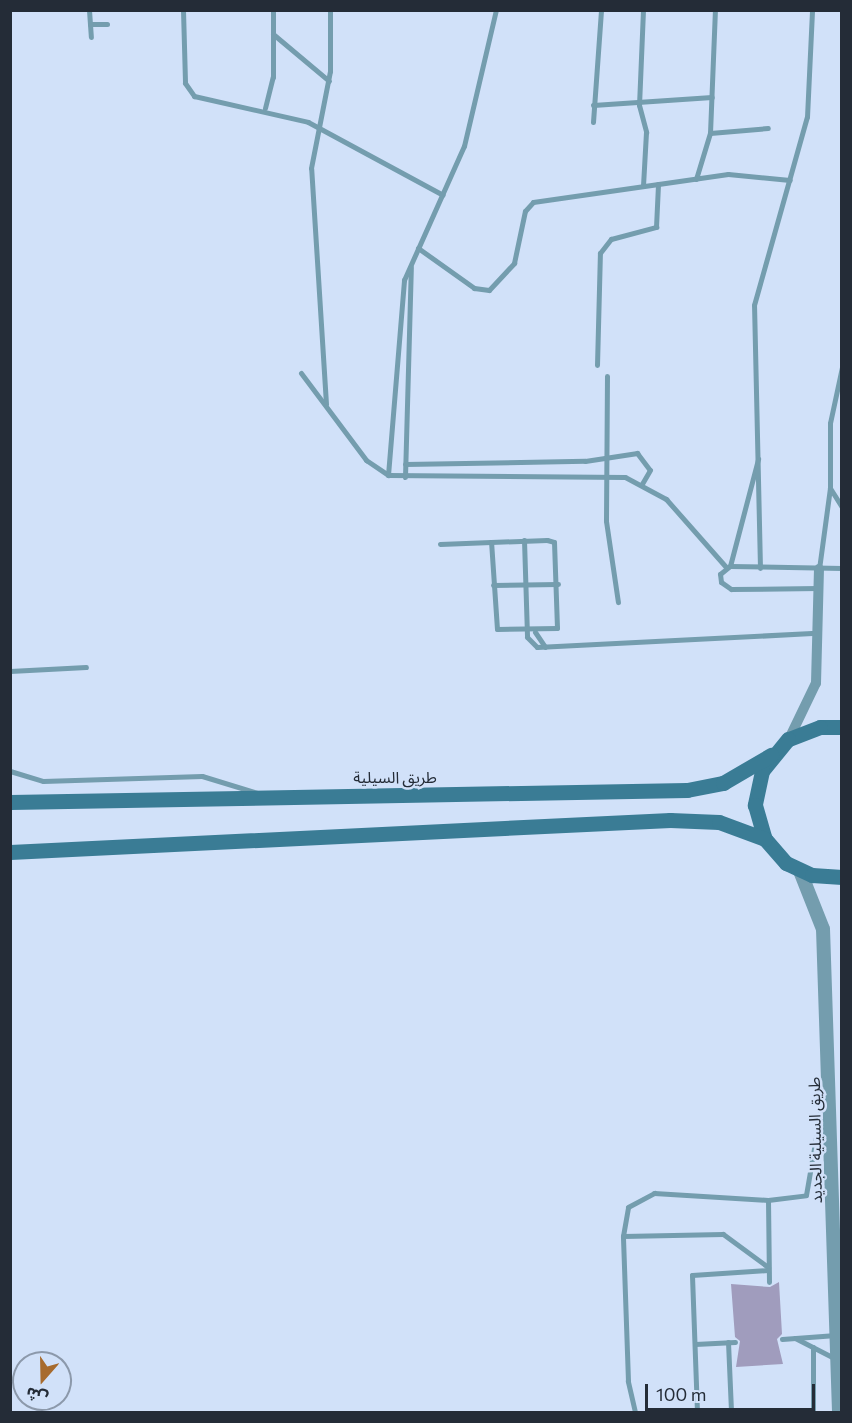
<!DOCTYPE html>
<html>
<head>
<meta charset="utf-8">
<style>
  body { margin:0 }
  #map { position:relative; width:852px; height:1423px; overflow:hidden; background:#d1e1f9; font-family:Commissioner,"Noto Sans Arabic",sans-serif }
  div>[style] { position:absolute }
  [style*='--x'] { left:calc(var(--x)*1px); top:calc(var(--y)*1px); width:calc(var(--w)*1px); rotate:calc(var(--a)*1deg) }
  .building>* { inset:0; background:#a09cbd }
  .service>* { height:5px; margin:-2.5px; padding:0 2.5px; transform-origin:2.5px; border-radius:2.5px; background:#749dae }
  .minor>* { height:10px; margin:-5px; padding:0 5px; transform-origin:5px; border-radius:5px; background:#749dae }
  .tertiary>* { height:14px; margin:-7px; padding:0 7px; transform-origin:7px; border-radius:7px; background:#749dae }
  .secondary>* { height:15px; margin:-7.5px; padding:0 7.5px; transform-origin:7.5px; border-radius:7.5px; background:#3a7c95 }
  span { translate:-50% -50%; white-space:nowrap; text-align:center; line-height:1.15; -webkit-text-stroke:5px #d1e1f9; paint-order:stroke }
  .street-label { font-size:16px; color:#242c37 }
  .frame { position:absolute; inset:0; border:12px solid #242c37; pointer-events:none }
  .north { position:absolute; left:12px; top:1351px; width:60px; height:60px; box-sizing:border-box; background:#d1e1f9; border:2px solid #8c99ab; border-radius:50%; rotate:200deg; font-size:16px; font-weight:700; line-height:24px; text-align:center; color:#242c37 }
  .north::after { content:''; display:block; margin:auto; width:21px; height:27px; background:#a76b2e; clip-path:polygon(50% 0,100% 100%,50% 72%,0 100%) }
  .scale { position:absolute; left:645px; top:1384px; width:170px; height:27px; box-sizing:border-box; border:3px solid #242c37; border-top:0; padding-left:8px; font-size:18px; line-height:21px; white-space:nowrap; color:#242c37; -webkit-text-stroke:4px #d1e1f9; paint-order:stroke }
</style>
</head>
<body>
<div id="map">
  <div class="building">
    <div style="clip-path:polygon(779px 1282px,782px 1334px,777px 1339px,783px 1364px,736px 1367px,740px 1341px,735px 1337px,731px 1284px,770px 1287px)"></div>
  </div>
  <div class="service">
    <div style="--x:89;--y:10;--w:27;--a:86"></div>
    <div style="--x:183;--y:10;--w:73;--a:88.4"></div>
    <div style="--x:185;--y:83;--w:16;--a:55"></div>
    <div style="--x:194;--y:96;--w:117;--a:12.8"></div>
    <div style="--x:308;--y:122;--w:153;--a:28.4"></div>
    <div style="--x:643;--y:10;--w:95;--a:92.4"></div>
    <div style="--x:639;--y:105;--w:28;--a:75"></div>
    <div style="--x:646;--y:132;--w:54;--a:93.2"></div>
    <div style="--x:90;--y:24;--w:17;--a:0"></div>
    <div style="--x:273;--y:34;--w:73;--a:40"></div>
    <div style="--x:593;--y:105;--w:119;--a:-3.8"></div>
    <div style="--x:265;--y:108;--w:32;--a:-76"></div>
    <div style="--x:273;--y:77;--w:67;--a:-90"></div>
    <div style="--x:593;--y:122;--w:112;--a:-85.9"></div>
    <div style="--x:710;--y:133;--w:58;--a:-4.9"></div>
    <div style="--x:696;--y:179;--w:48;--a:-73.1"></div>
    <div style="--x:710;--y:133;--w:123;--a:-87.7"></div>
    <div style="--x:418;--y:248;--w:69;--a:35.5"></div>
    <div style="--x:474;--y:288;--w:15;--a:8"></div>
    <div style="--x:489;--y:290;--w:37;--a:-47"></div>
    <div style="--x:514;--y:263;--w:53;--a:-78.1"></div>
    <div style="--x:525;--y:211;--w:12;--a:-48"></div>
    <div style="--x:533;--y:202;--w:197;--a:-8.2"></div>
    <div style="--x:728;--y:174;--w:62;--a:5.5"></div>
    <div style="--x:597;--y:365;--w:112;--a:-88.5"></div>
    <div style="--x:600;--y:253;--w:18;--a:-52"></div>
    <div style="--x:611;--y:239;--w:47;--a:-14.9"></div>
    <div style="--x:656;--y:227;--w:43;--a:-87.3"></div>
    <div style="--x:301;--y:373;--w:109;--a:53.2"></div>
    <div style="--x:366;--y:460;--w:27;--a:34"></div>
    <div style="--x:388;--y:475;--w:237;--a:0.5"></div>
    <div style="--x:625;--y:477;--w:47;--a:28.2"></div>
    <div style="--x:666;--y:499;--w:91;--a:48.6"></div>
    <div style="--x:607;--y:376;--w:145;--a:90.4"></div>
    <div style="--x:606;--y:521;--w:82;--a:81.6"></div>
    <div style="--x:326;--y:404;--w:236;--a:-93.6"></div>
    <div style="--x:311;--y:168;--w:99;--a:-78.9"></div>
    <div style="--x:330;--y:71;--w:61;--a:-90"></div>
    <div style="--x:405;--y:464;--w:180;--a:-1"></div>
    <div style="--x:585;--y:461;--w:53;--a:-8.7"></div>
    <div style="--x:637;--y:453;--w:21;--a:53"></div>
    <div style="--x:650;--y:470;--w:16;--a:120"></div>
    <div style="--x:388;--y:475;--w:196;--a:-85.3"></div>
    <div style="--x:404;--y:280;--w:147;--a:-65.9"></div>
    <div style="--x:464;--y:146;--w:140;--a:-76.8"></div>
    <div style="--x:405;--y:477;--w:210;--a:-88.4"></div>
    <div style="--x:830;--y:488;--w:22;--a:58"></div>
    <div style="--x:524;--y:540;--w:97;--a:88.2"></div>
    <div style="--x:527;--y:637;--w:14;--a:45"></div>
    <div style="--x:537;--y:647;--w:280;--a:-2.9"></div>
    <div style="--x:440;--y:544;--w:51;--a:-2.2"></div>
    <div style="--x:491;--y:542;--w:56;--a:-2"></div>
    <div style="--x:547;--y:540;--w:7;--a:16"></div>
    <div style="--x:554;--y:542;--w:86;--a:88"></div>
    <div style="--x:557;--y:628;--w:60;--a:179"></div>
    <div style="--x:497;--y:629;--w:87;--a:-93.9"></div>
    <div style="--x:730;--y:566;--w:111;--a:-75.3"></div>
    <div style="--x:760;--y:568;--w:263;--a:-91.3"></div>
    <div style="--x:754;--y:305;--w:195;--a:-74.3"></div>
    <div style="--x:807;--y:117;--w:107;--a:-87.3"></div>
    <div style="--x:819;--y:569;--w:82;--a:-82.3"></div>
    <div style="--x:830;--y:488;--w:65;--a:-90"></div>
    <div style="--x:830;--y:423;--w:57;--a:-77.9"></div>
    <div style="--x:493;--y:585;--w:65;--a:-0.9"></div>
    <div style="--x:818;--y:588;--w:87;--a:179.3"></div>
    <div style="--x:731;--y:589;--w:12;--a:-145"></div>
    <div style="--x:721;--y:582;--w:8;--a:-97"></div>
    <div style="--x:720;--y:574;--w:13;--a:-39"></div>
    <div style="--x:730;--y:566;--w:112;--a:1"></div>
    <div style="--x:535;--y:632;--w:18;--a:56"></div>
    <div style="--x:10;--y:671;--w:76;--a:-3"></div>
    <div style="--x:10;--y:771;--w:34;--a:17"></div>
    <div style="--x:43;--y:781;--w:159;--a:-1.8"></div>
    <div style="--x:202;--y:776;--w:62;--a:17"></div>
    <div style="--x:768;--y:1200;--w:82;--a:89.3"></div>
    <div style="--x:623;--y:1236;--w:100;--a:-1.1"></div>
    <div style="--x:723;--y:1234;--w:56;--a:36.3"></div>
    <div style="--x:795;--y:1338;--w:46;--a:27.1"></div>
    <div style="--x:782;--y:1339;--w:54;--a:-4.2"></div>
    <div style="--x:728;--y:1342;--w:70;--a:87.5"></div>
    <div style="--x:695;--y:1344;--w:40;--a:-2.9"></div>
    <div style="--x:635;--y:1412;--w:32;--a:-103"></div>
    <div style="--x:628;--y:1381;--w:145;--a:-92"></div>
    <div style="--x:623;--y:1236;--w:29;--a:-80"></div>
    <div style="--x:628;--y:1207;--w:30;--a:-28"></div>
    <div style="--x:654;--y:1193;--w:114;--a:3.5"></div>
    <div style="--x:768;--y:1200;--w:38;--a:-7"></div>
    <div style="--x:806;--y:1195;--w:106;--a:-80.2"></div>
    <div style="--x:697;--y:1412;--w:137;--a:-92.1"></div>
    <div style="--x:692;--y:1275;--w:76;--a:-3.8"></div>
    <div style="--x:813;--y:1412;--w:65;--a:-90"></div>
  </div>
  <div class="minor">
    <div style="--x:789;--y:739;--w:62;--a:-64.3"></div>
    <div style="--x:816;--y:683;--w:114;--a:-88.5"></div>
  </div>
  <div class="tertiary">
    <div style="--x:800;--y:871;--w:62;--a:68.4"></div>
    <div style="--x:823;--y:929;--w:483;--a:88.1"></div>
  </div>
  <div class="secondary">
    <div style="--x:842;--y:727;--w:22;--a:180"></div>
    <div style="--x:820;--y:727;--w:34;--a:159"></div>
    <div style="--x:788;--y:739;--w:41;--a:129.1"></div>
    <div style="--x:762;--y:771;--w:35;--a:102"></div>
    <div style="--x:755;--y:805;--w:35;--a:74"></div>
    <div style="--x:765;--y:839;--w:32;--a:49"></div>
    <div style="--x:786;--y:863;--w:29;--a:25"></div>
    <div style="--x:812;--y:875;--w:30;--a:4"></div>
    <div style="--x:10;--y:802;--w:677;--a:-1.02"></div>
    <div style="--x:687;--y:790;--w:37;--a:-11"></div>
    <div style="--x:723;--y:783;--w:56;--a:-30.3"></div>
    <div style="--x:10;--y:852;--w:661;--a:-2.78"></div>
    <div style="--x:670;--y:820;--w:49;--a:2.3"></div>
    <div style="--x:719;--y:822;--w:49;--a:20.3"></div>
  </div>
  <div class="street-label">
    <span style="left:395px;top:777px">طريق السيلية</span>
    <span style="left:815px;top:1140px;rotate:-91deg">طريق السيلية الجديد</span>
  </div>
  <div class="frame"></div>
  <div class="north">ش</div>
  <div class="scale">100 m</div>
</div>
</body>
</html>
